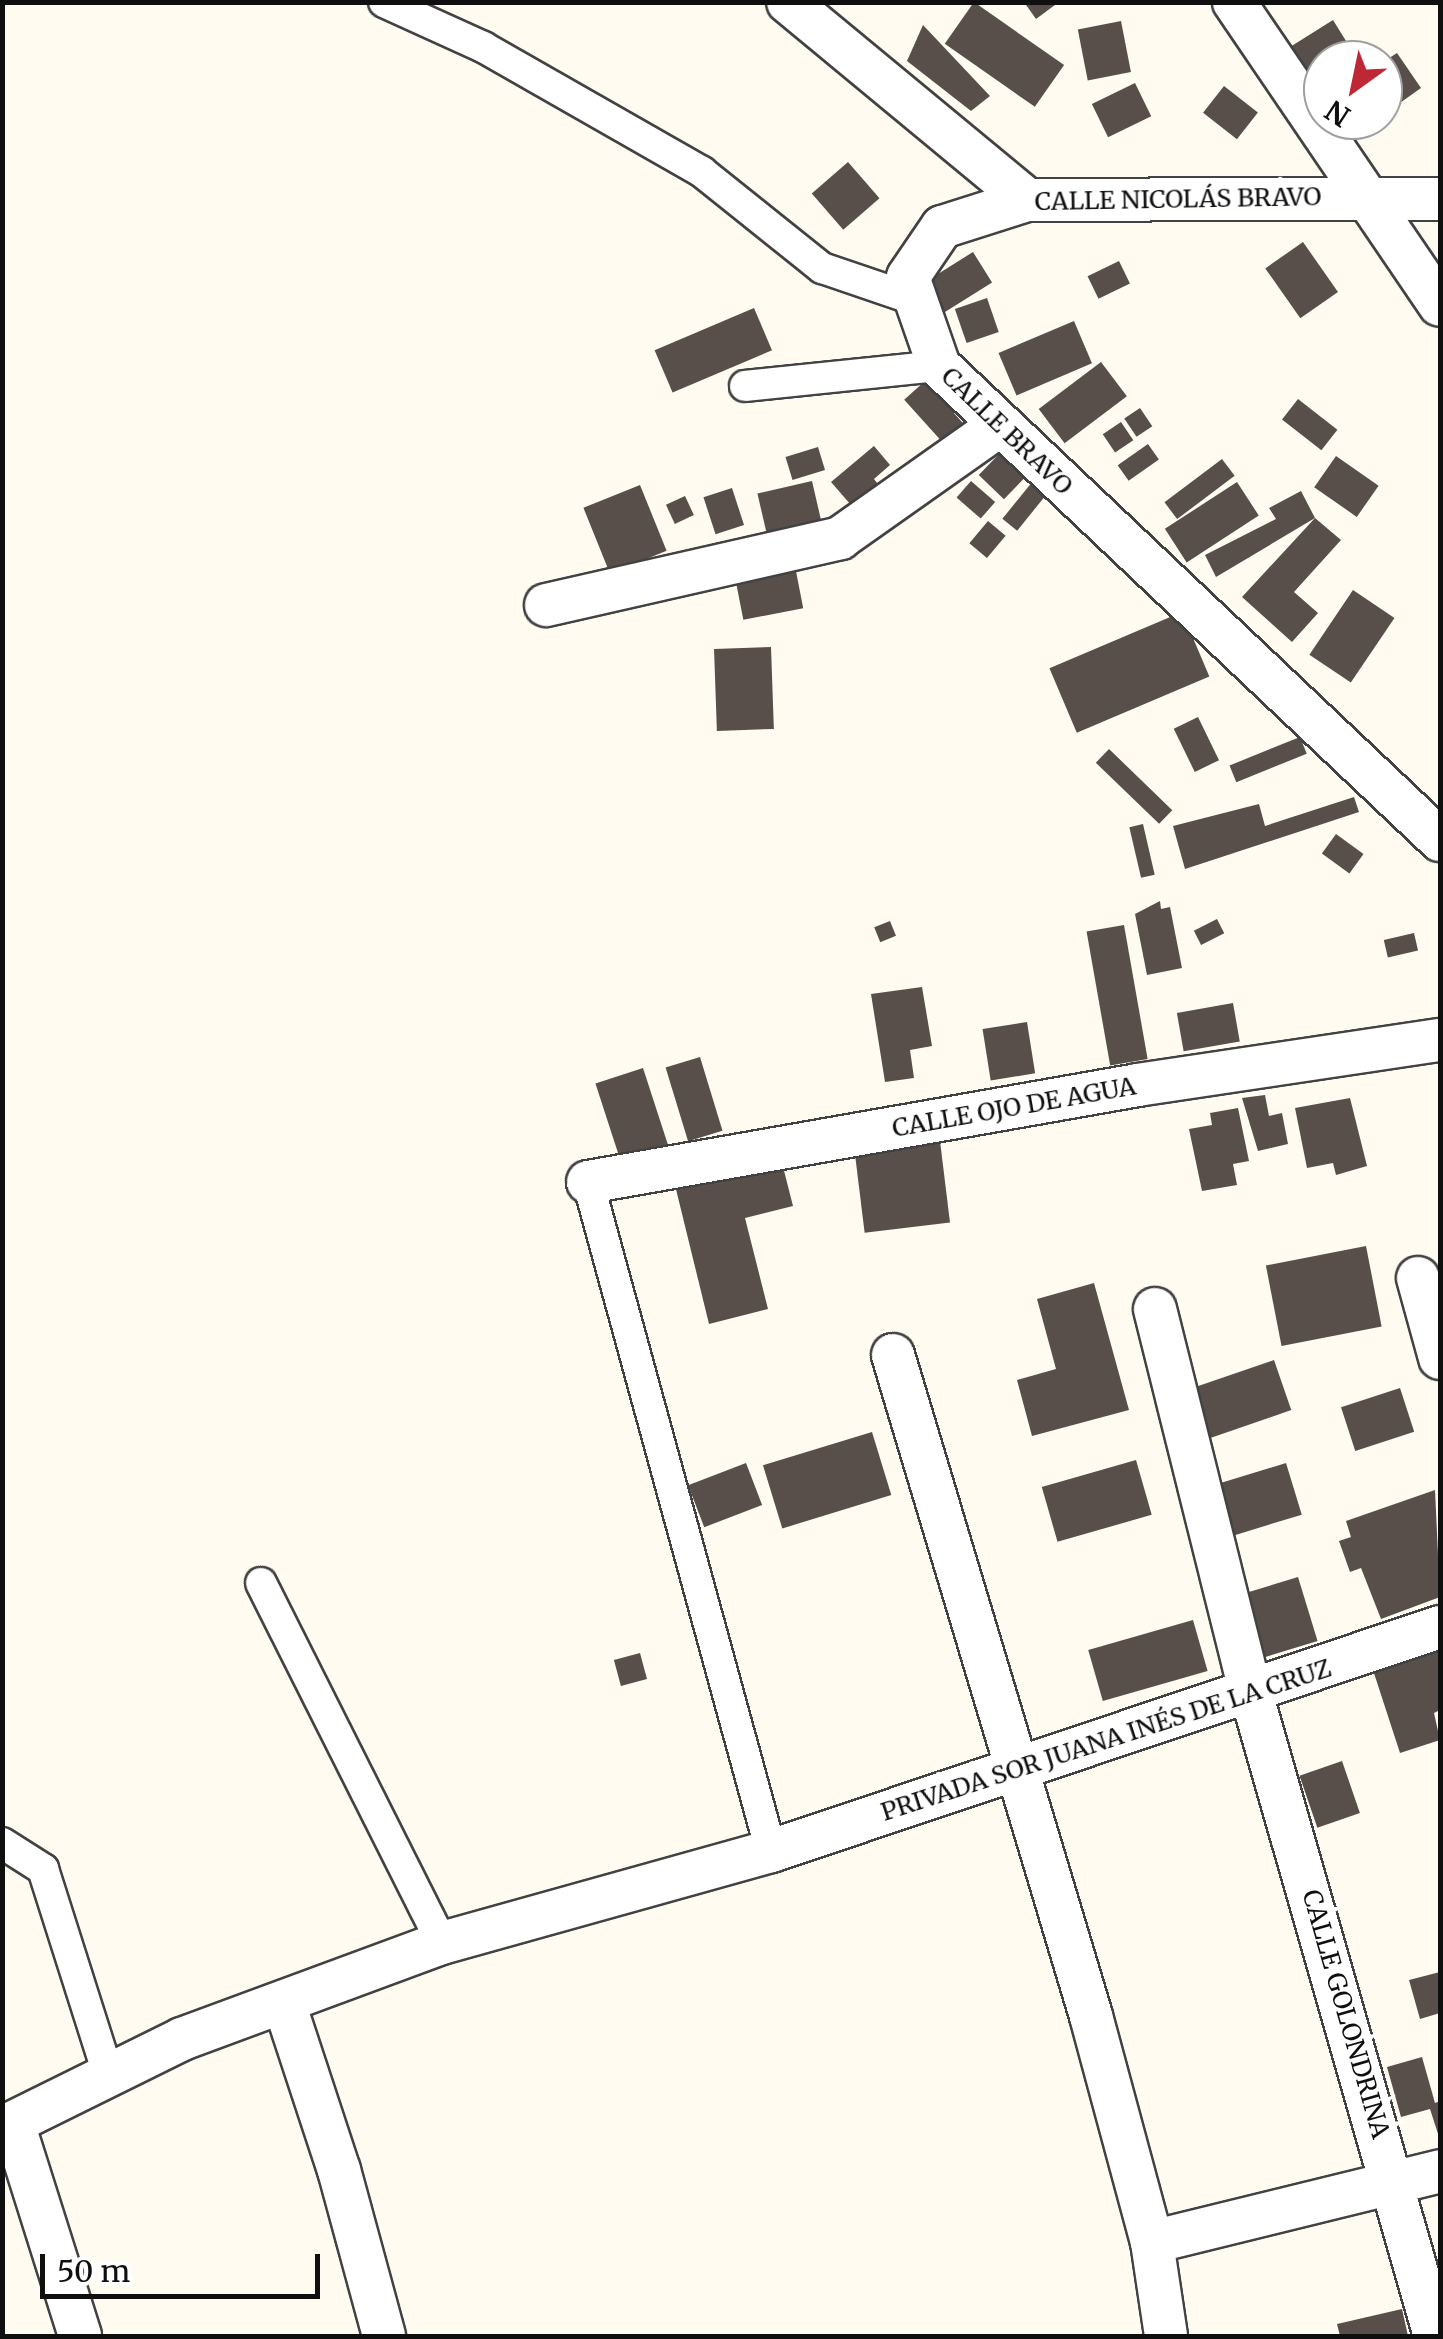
<!DOCTYPE html>
<html>
<head>
<meta charset="utf-8">
<style>
  body { margin:0 }
  #map { position:relative; width:1443px; height:2339px; overflow:hidden; background:#fffbf1; font-family:Merriweather,serif }
  div>[style] { position:absolute }
  [style*='--x'] { left:calc(var(--x)*1px); top:calc(var(--y)*1px); width:calc(var(--w)*1px); rotate:calc(var(--a)*1deg) }
  .building>* { inset:0; background:#584f4b; transform-origin:0 0 }
  .roads { filter:drop-shadow(2px 0 #424242) drop-shadow(-2px 0 #424242) drop-shadow(0 2px #424242) drop-shadow(0 -2px #424242) }
  .pedestrian>* { height:30px; margin:-15px; padding:0 15px; transform-origin:15px; border-radius:15px; background:#fff }
  .minor>* { height:42px; margin:-21px; padding:0 21px; transform-origin:21px; border-radius:21px; background:#fff }
  span { translate:-50% -50%; white-space:nowrap; text-align:center; line-height:1.15; -webkit-text-stroke:10px #fff; paint-order:stroke }
  .street-label { font-size:25px; color:#0f0f0f }
  .frame { position:absolute; inset:0; border:5px solid #0f0f0f; pointer-events:none }
  .north { position:absolute; left:1303px; top:40px; width:100px; height:100px; box-sizing:border-box; background:#fff; border:2px solid #9f9f9f; border-radius:50%; rotate:213deg; font-size:28px; font-weight:700; line-height:40px; text-align:center; color:#0f0f0f }
  .north::after { content:''; display:block; margin:auto; width:35px; height:45px; background:#be2836; clip-path:polygon(50% 0,100% 100%,50% 72%,0 100%) }
  .scale { position:absolute; left:40px; top:2254px; width:280px; height:45px; box-sizing:border-box; border:5px solid #0f0f0f; border-top:0; padding-left:12px; font-size:30px; line-height:35px; white-space:nowrap; color:#0f0f0f; -webkit-text-stroke:8px #fff; paint-order:stroke }
</style>
</head>
<body>
<div id="map">
  <div class="building">
    <div style="left:974px;top:2px;width:110px;height:51px;rotate:35deg"></div>
    <div style="clip-path:polygon(1024px 2px,1059px 2px,1036px 19px)"></div>
    <div style="clip-path:polygon(1333px 20px,1351px 49px,1323px 60px,1308px 76px,1290px 47px)"></div>
    <div style="left:1121px;top:21px;width:52px;height:44px;rotate:79deg"></div>
    <div style="clip-path:polygon(923px 25px,990px 96px,971px 111px,907px 61px)"></div>
    <div style="clip-path:polygon(1397px 53px,1421px 88px,1383px 115px,1383px 62px)"></div>
    <div style="left:1135px;top:83px;width:37px;height:48px;rotate:64deg"></div>
    <div style="left:1224px;top:86px;width:43px;height:34px;rotate:38deg"></div>
    <div style="left:848px;top:162px;width:48px;height:48px;rotate:49deg"></div>
    <div style="left:1303px;top:242px;width:61px;height:46px;rotate:55deg"></div>
    <div style="left:973px;top:252px;width:36px;height:56px;rotate:58deg"></div>
    <div style="left:1119px;top:261px;width:25px;height:35px;rotate:64deg"></div>
    <div style="left:987px;top:298px;width:36px;height:34px;rotate:71deg"></div>
    <div style="left:754px;top:308px;width:46px;height:108px;rotate:67deg"></div>
    <div style="left:1074px;top:321px;width:46px;height:82px;rotate:67deg"></div>
    <div style="left:1101px;top:362px;width:43px;height:78px;rotate:53deg"></div>
    <div style="left:925px;top:381px;width:58px;height:28px;rotate:48deg"></div>
    <div style="left:1298px;top:399px;width:50px;height:26px;rotate:38deg"></div>
    <div style="left:1140px;top:408px;width:22px;height:19px;rotate:56deg"></div>
    <div style="left:1121px;top:422px;width:22px;height:22px;rotate:56deg"></div>
    <div style="left:1148px;top:444px;width:19px;height:37px;rotate:55deg"></div>
    <div style="clip-path:polygon(874px 446px,890px 465px,874px 479px,884px 492px,858px 513px,831px 482px)"></div>
    <div style="left:818px;top:447px;width:24px;height:34px;rotate:73deg"></div>
    <div style="left:1001px;top:452px;width:35px;height:32px;rotate:44deg"></div>
    <div style="left:1336px;top:456px;width:52px;height:38px;rotate:35deg"></div>
    <div style="left:1222px;top:459px;width:21px;height:72px;rotate:53deg"></div>
    <div style="left:1037px;top:476px;width:19px;height:55px;rotate:39deg"></div>
    <div style="left:812px;top:481px;width:41px;height:56px;rotate:77deg"></div>
    <div style="left:971px;top:481px;width:32px;height:22px;rotate:41deg"></div>
    <div style="left:1237px;top:482px;width:40px;height:86px;rotate:57deg"></div>
    <div style="left:640px;top:485px;width:71px;height:61px;rotate:68deg"></div>
    <div style="left:732px;top:488px;width:39px;height:30px;rotate:72deg"></div>
    <div style="clip-path:polygon(1301px 491px,1315px 518px,1216px 577px,1205px 555px,1276px 519px,1269px 508px)"></div>
    <div style="left:685px;top:496px;width:21px;height:21px;rotate:65deg"></div>
    <div style="clip-path:polygon(1315px 518px,1341px 540px,1294px 592px,1318px 613px,1292px 642px,1242px 597px)"></div>
    <div style="left:988px;top:521px;width:23px;height:29px;rotate:40deg"></div>
    <div style="left:795px;top:566px;width:43px;height:61px;rotate:79deg"></div>
    <div style="left:1353px;top:590px;width:50px;height:78px;rotate:34deg"></div>
    <div style="left:1182px;top:612px;width:70px;height:144px;rotate:67deg"></div>
    <div style="left:771px;top:647px;width:82px;height:57px;rotate:88deg"></div>
    <div style="left:1198px;top:717px;width:48px;height:27px;rotate:64deg"></div>
    <div style="left:1300px;top:737px;width:18px;height:76px;rotate:68deg"></div>
    <div style="left:1109px;top:749px;width:88px;height:19px;rotate:44deg"></div>
    <div style="clip-path:polygon(1354px 797px,1359px 812px,1185px 869px,1173px 826px,1259px 804px,1265px 826px)"></div>
    <div style="left:1143px;top:824px;width:52px;height:14px;rotate:77deg"></div>
    <div style="left:1336px;top:834px;width:34px;height:24px;rotate:36deg"></div>
    <div style="clip-path:polygon(1160px 901px,1161px 909px,1170px 907px,1182px 968px,1147px 975px,1135px 914px)"></div>
    <div style="left:1217px;top:919px;width:16px;height:26px;rotate:63deg"></div>
    <div style="left:890px;top:921px;width:16px;height:17px;rotate:68deg"></div>
    <div style="left:1124px;top:925px;width:136px;height:38px;rotate:80deg"></div>
    <div style="left:1414px;top:933px;width:18px;height:31px;rotate:77deg"></div>
    <div style="clip-path:polygon(922px 987px,932px 1046px,910px 1050px,914px 1078px,885px 1082px,871px 994px)"></div>
    <div style="left:1233px;top:1003px;width:39px;height:57px;rotate:80deg"></div>
    <div style="left:1027px;top:1022px;width:52px;height:45px;rotate:81deg"></div>
    <div style="left:700px;top:1057px;width:77px;height:36px;rotate:73deg"></div>
    <div style="left:643px;top:1068px;width:86px;height:50px;rotate:72deg"></div>
    <div style="clip-path:polygon(1265px 1095px,1269px 1116px,1282px 1113px,1288px 1144px,1258px 1151px,1242px 1098px)"></div>
    <div style="clip-path:polygon(1350px 1098px,1367px 1166px,1336px 1175px,1333px 1163px,1307px 1168px,1295px 1108px)"></div>
    <div style="clip-path:polygon(1238px 1108px,1249px 1161px,1233px 1164px,1237px 1185px,1202px 1191px,1189px 1129px,1212px 1125px,1210px 1113px)"></div>
    <div style="left:940px;top:1141px;width:82px;height:86px;rotate:83deg"></div>
    <div style="clip-path:polygon(779px 1151px,793px 1206px,745px 1218px,768px 1309px,709px 1324px,673px 1177px)"></div>
    <div style="left:1366px;top:1246px;width:82px;height:102px;rotate:79deg"></div>
    <div style="clip-path:polygon(1094px 1283px,1129px 1410px,1032px 1436px,1017px 1380px,1056px 1369px,1037px 1299px)"></div>
    <div style="left:1274px;top:1360px;width:53px;height:94px;rotate:71deg"></div>
    <div style="left:1400px;top:1388px;width:46px;height:62px;rotate:72deg"></div>
    <div style="left:872px;top:1432px;width:66px;height:114px;rotate:73deg"></div>
    <div style="left:1136px;top:1460px;width:57px;height:98px;rotate:74deg"></div>
    <div style="left:746px;top:1463px;width:45px;height:62px;rotate:69deg"></div>
    <div style="left:1286px;top:1463px;width:54px;height:71px;rotate:73deg"></div>
    <div style="clip-path:polygon(1435px 1490px,1440px 1597px,1381px 1619px,1361px 1568px,1350px 1572px,1339px 1541px,1351px 1537px,1346px 1521px)"></div>
    <div style="left:1298px;top:1577px;width:67px;height:65px;rotate:73deg"></div>
    <div style="left:1193px;top:1620px;width:53px;height:109px;rotate:74deg"></div>
    <div style="clip-path:polygon(1440px 1642px,1440px 1710px,1434px 1713px,1440px 1740px,1400px 1753px,1371px 1664px)"></div>
    <div style="left:640px;top:1653px;width:27px;height:27px;rotate:75deg"></div>
    <div style="left:1342px;top:1761px;width:55px;height:45px;rotate:71deg"></div>
    <div style="clip-path:polygon(1440px 1972px,1440px 2013px,1420px 2019px,1409px 1980px)"></div>
    <div style="clip-path:polygon(1422px 2057px,1435px 2103px,1440px 2101px,1440px 2140px,1430px 2109px,1401px 2117px,1387px 2067px)"></div>
    <div style="clip-path:polygon(1402px 2309px,1408px 2336px,1340px 2336px,1337px 2324px)"></div>
  </div>
  <div class="roads">
    <div class="pedestrian">
      <div style="--x:384;--y:2;--w:109;--a:24.4"></div>
      <div style="--x:483;--y:47;--w:252;--a:29.7"></div>
      <div style="--x:702;--y:172;--w:154;--a:38.7"></div>
      <div style="--x:822;--y:268;--w:96;--a:18.8"></div>
      <div style="--x:745;--y:386;--w:195;--a:-5.9"></div>
      <div style="--x:588;--y:1182;--w:694;--a:74.7"></div>
      <div style="--x:261;--y:1583;--w:403;--a:63.3"></div>
      <div style="--x:2;--y:1843;--w:49;--a:32.4"></div>
      <div style="--x:43;--y:1869;--w:212;--a:72.4"></div>
    </div>
    <div class="minor">
      <div style="--x:788;--y:2;--w:310;--a:39.6"></div>
      <div style="--x:1234;--y:2;--w:366;--a:55.8"></div>
      <div style="--x:1440;--y:199;--w:413;--a:179.9"></div>
      <div style="--x:1027;--y:200;--w:89;--a:162.4"></div>
      <div style="--x:942;--y:227;--w:60;--a:124.2"></div>
      <div style="--x:908;--y:277;--w:94;--a:70.8"></div>
      <div style="--x:939;--y:366;--w:690;--a:43.41"></div>
      <div style="--x:546;--y:605;--w:302;--a:-12.8"></div>
      <div style="--x:840;--y:538;--w:196;--a:-35.2"></div>
      <div style="--x:588;--y:1182;--w:558;--a:-10"></div>
      <div style="--x:1138;--y:1085;--w:305;--a:-8.5"></div>
      <div style="--x:1418;--y:1278;--w:83;--a:74.6"></div>
      <div style="--x:1155;--y:1309;--w:396;--a:76"></div>
      <div style="--x:1251;--y:1693;--w:669;--a:74.03"></div>
      <div style="--x:893;--y:1355;--w:690;--a:73.32"></div>
      <div style="--x:1091;--y:2016;--w:234;--a:74.9"></div>
      <div style="--x:1152;--y:2242;--w:95;--a:81.5"></div>
      <div style="--x:285;--y:2006;--w:173;--a:71.8"></div>
      <div style="--x:339;--y:2170;--w:172;--a:74.8"></div>
      <div style="--x:13;--y:2123;--w:223;--a:72.5"></div>
      <div style="--x:2;--y:2128;--w:201;--a:-26.3"></div>
      <div style="--x:182;--y:2039;--w:277;--a:-20.3"></div>
      <div style="--x:442;--y:1943;--w:342;--a:-15.6"></div>
      <div style="--x:771;--y:1851;--w:706;--a:-18.51"></div>
      <div style="--x:1152;--y:2242;--w:297;--a:-13.8"></div>
    </div>
  </div>
  <div class="street-label">
    <span style="left:1178px;top:199px;rotate:-1deg">CALLE NICOLÁS BRAVO</span>
    <span style="left:1007px;top:431px;rotate:44deg">CALLE BRAVO</span>
    <span style="left:1014px;top:1107px;rotate:-10deg">CALLE OJO DE AGUA</span>
    <span style="left:1106px;top:1740px;rotate:-18deg">PRIVADA SOR JUANA INÉS DE LA CRUZ</span>
    <span style="left:1346px;top:2014px;rotate:74deg">CALLE GOLONDRINA</span>
  </div>
  <div class="frame"></div>
  <div class="north">N</div>
  <div class="scale">50 m</div>
</div>
</body>
</html>
